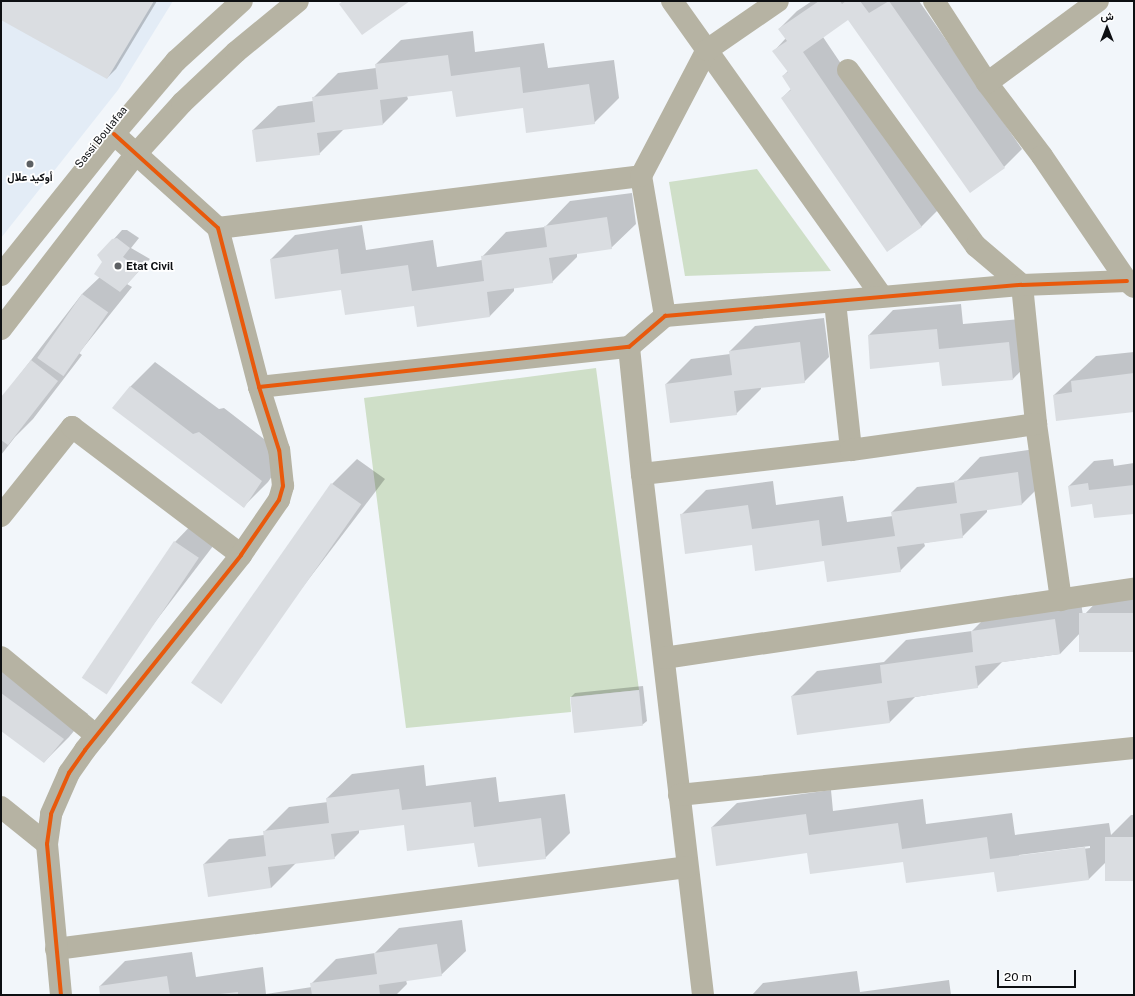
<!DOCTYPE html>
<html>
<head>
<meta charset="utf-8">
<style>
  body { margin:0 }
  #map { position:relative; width:1135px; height:996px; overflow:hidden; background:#f2f6fa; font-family:"Public Sans",Vazirmatn,sans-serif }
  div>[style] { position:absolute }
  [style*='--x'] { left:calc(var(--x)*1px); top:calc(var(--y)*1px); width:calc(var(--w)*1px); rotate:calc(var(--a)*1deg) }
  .built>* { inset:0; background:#e3ecf6 }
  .green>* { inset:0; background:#cfdfc8 }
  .shadow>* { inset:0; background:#0003 }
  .building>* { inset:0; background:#dadde1; transform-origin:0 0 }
  .minor>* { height:22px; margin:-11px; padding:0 11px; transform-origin:11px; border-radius:11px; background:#b6b3a3 }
  .cycleway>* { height:4px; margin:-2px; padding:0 2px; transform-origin:2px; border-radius:2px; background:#e8590c }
  .dots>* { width:11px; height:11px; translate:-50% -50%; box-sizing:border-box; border:2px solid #fff; border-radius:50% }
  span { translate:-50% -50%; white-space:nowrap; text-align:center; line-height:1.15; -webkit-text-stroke:3.5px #fff; paint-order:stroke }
  .street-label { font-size:11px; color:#0d0f12 }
  .poi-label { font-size:11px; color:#0d0f12; font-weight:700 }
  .left { translate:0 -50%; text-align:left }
  .frame { position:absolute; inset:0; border:2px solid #0d0f12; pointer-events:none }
  .north { position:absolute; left:1087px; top:8px; width:40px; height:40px; -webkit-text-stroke:3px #fff; paint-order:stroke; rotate:0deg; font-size:11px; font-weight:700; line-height:16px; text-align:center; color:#0d0f12 }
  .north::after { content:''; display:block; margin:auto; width:14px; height:18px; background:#0d0f12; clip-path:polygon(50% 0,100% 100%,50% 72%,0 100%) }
  .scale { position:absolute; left:997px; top:970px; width:79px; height:18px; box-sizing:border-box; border:2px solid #0d0f12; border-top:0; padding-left:5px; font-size:12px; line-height:14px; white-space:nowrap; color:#0d0f12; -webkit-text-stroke:3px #fff; paint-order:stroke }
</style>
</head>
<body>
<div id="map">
  <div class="built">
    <div style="clip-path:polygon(1px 1px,173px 1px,118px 90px,1px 238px)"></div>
  </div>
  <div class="green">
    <div style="clip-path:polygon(757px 169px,831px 271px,685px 276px,669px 182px)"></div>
    <div style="clip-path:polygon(596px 368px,639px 690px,570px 697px,571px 712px,406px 728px,364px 398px)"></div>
  </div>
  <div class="shadow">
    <div style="clip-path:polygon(1px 1px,157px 1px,116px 69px,107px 78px,1px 18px)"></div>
    <div style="clip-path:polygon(812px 1px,919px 1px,1022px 149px,1004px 167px,848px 18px,823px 37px,939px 209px,921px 227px,782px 98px,792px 88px,783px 76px,788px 71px,774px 51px,786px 38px,779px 29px,797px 11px)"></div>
    <div style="clip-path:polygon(473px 31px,475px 52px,544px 43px,548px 68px,614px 60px,619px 98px,594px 123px,453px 90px,407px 96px,408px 99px,383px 124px,344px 129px,319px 154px,253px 130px,278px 106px,313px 101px,313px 98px,338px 73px,376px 68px,376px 64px,401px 40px)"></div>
    <div style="clip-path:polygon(632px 193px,636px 224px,611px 248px,577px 253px,577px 257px,552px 282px,514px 287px,514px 291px,490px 316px,415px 304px,342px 289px,271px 259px,295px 235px,362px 225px,366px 250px,433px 240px,437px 267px,482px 260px,482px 257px,506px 232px,545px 227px,570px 201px)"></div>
    <div style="clip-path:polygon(122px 230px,127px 230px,139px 238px,131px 248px,150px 259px,127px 284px,132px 287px,79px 353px,82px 355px,33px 419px,15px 437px,1px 455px,1px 399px,82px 294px,100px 277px,113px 240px)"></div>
    <div style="clip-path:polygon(961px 304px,963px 324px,1034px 318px,1037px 354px,1013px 379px,869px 335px,893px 310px)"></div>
    <div style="clip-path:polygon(824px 318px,829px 357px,804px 382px,761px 387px,761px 389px,736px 414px,666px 384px,691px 359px,730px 354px,730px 351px,755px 326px)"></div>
    <div style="clip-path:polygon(1134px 352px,1134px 411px,1054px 395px,1096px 356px)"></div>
    <div style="clip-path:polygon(155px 362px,219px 409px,224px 408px,286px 456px,268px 482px,243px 507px,130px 387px)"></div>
    <div style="clip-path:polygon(1042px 448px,1047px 479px,1022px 504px,987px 509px,987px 512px,962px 537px,924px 543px,925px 546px,900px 571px,825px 560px,753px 544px,681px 515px,706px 490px,773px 481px,776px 505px,843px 496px,847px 522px,893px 516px,892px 512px,917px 487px,956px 482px,980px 457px)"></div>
    <div style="clip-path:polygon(357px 459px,385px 479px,238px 672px,214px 697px,332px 484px)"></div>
    <div style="clip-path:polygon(1113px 459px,1114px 466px,1134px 463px,1134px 513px,1093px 503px,1069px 486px,1094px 461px)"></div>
    <div style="clip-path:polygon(199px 517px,223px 533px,123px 664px,98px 689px,175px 542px)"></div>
    <div style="clip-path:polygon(1134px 591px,1134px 651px,1081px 632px,1060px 654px,1002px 662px,977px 687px,915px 697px,890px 722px,792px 696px,817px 671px,884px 662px,906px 640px,972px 631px,996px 607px,1080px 595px,1083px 616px,1104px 594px)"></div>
    <div style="clip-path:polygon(1px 650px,88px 714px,69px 737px,44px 762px,1px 729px)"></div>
    <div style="clip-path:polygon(643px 686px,647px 721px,642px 725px,571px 697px,575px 693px)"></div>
    <div style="clip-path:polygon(424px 765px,426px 786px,496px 777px,499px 802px,565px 794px,570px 833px,545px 858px,404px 824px,359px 830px,359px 833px,334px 858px,296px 863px,271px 888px,204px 864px,229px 839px,264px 835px,264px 832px,289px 807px,328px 802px,327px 798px,352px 774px)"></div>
    <div style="clip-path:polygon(evenodd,831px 790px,833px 811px,923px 799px,926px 824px,1012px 813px,1015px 835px,1109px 823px,1111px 835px,1131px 815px,1134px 815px,1134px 880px,1108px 860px,1089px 879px,808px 852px,712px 827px,737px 803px,831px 790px,1090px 846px,1090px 848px,1019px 857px,1019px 855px,1090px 846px)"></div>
    <div style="clip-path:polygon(462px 920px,466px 951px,441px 975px,406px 980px,407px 984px,396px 995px,101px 995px,100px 986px,125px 961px,192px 952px,196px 977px,263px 967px,266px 994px,312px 987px,311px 984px,336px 959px,375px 953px,399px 928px)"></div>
    <div style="clip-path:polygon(857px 971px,860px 992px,949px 980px,951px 995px,752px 995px,763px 983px)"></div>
  </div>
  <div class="building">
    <div style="clip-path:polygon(1px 1px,154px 1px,107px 79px,1px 20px)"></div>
    <div style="clip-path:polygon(343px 1px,410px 1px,362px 35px,339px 4px)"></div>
    <div style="clip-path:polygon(819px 1px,840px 1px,842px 4px,846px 1px,860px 1px,869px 13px,889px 1px,1005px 168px,970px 193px,848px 20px,803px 52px,922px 227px,887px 252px,781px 98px,791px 90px,782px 76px,788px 72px,772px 51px,787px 41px,778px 29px)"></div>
    <div style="clip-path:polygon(448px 55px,451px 76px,520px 67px,523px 93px,589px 84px,595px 124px,526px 133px,523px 108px,456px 117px,452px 91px,380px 100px,383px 125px,317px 133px,320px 155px,256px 162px,252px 130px,315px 122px,312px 97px,378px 89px,375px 64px)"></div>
    <div style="clip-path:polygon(607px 217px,612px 249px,549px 258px,553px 283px,487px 292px,490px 317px,417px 327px,414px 306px,345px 315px,341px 290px,275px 299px,270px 259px,338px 249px,341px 274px,408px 265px,412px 291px,484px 281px,481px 256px,547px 247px,544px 226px)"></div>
    <div style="clip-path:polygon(117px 238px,130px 248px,123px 257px,141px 269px,120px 292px,94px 274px,102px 262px,97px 255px,112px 239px)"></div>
    <div style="left:82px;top:294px;width:32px;height:78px;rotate:35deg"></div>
    <div style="clip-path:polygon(937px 329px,939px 349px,1009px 342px,1013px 380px,942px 386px,939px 362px,870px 369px,868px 335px)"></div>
    <div style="clip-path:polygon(800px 342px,805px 383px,734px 391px,737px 415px,670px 423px,665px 384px,732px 375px,729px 351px)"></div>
    <div style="clip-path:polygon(31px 360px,58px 381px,8px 445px,1px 440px,1px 397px)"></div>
    <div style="clip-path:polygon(1134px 373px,1134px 412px,1056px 421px,1053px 395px,1072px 392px,1071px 381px)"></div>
    <div style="clip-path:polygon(130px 386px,193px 434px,199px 432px,262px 481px,244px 508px,112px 408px)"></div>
    <div style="clip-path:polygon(1018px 472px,1022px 505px,960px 514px,963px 538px,897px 547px,901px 572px,827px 582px,824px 561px,755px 571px,752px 545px,685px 554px,680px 514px,748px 505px,752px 529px,819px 520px,822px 546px,895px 536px,891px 512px,957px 503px,954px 481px)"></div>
    <div style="left:331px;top:483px;width:37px;height:244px;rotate:35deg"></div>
    <div style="clip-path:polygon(1088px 483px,1089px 490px,1134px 485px,1134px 514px,1094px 518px,1092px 504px,1071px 507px,1068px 486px)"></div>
    <div style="left:174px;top:541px;width:30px;height:165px;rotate:34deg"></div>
    <div style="left:1134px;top:613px;width:39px;height:55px;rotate:90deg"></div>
    <div style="clip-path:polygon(1055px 619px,1060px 654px,975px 666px,978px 688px,887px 701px,890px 723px,797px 735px,791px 696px,882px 683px,880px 665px,973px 652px,971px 631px)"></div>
    <div style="left:639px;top:690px;width:36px;height:69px;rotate:84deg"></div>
    <div style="clip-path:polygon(1px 693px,64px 739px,44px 763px,1px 731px)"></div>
    <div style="clip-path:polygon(399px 789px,402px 810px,471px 802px,474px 827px,541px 818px,546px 859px,478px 867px,474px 843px,407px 851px,404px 825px,331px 834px,335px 859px,268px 867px,271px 888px,208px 897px,203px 864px,266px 856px,263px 831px,329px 823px,326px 798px)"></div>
    <div style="clip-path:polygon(806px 814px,809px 835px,898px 823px,902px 849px,987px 837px,990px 859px,1085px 847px,1089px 880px,997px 892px,994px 872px,906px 883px,903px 862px,810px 874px,807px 853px,716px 866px,711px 827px)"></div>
    <div style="left:1134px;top:837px;width:44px;height:29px;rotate:90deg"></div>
    <div style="clip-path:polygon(437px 944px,442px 976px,379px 985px,380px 995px,312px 995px,310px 983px,377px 974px,374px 953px)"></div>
    <div style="clip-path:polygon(167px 976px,170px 995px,100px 995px,99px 986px)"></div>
    <div style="clip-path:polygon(238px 992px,238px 995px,220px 995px,220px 994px)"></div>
  </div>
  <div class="minor">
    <div style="--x:672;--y:1;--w:362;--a:54.6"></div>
    <div style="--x:934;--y:1;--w:98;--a:57.1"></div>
    <div style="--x:987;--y:83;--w:91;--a:53"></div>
    <div style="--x:1042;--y:156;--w:151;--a:55.8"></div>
    <div style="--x:1127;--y:281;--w:9;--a:41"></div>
    <div style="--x:848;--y:70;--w:218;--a:54"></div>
    <div style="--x:976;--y:246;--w:60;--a:40.3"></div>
    <div style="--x:1022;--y:285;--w:140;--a:84.2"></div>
    <div style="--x:1036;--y:424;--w:178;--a:81.9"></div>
    <div style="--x:987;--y:83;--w:138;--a:-36.5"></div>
    <div style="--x:114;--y:134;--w:140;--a:42.1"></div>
    <div style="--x:218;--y:228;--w:164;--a:75.5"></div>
    <div style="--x:259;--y:387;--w:372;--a:-6.2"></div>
    <div style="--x:629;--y:347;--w:48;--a:-40.7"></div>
    <div style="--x:665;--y:316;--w:358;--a:-5"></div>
    <div style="--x:1022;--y:285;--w:105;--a:-2.2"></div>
    <div style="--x:218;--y:228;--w:426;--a:-7"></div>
    <div style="--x:1;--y:275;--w:181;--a:-51.3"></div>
    <div style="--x:114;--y:134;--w:96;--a:-49.7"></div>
    <div style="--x:176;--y:61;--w:89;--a:-42.3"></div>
    <div style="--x:835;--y:302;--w:149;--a:83.8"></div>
    <div style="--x:665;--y:316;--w:142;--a:-99.7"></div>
    <div style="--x:641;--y:176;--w:142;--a:-62.4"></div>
    <div style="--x:707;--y:50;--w:86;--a:-34.6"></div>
    <div style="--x:1;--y:329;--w:220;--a:-52.4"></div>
    <div style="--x:135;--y:155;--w:70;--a:-47.9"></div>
    <div style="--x:182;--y:103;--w:74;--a:-43.4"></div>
    <div style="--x:236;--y:52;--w:80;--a:-39.4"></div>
    <div style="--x:629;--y:347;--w:128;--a:84.2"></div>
    <div style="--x:642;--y:474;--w:525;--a:83.32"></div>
    <div style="--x:642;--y:474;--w:210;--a:-6.6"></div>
    <div style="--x:851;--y:450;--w:187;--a:-8"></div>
    <div style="--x:1;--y:516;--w:114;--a:-51.4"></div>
    <div style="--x:72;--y:427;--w:212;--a:37.1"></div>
    <div style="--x:1;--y:657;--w:124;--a:39.5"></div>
    <div style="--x:664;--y:658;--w:475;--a:-8.4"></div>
    <div style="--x:679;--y:795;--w:457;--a:-5.9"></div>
    <div style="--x:1;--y:807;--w:59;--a:38.8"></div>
    <div style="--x:56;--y:949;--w:636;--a:-7.4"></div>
    <div style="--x:61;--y:995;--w:152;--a:-95.3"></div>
    <div style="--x:47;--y:844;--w:30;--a:-82"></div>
    <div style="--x:51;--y:814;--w:45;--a:-66.3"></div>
    <div style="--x:69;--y:773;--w:28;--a:-55"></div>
    <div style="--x:85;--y:750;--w:250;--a:-51.3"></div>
    <div style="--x:241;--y:555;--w:67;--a:-55.4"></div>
    <div style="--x:279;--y:500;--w:15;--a:-74"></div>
    <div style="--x:283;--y:486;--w:36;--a:-96"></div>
    <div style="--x:279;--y:450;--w:66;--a:-107.6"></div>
  </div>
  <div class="cycleway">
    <div style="--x:114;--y:134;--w:140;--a:42.1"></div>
    <div style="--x:218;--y:228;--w:164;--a:75.5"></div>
    <div style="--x:259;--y:387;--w:372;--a:-6.2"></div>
    <div style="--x:629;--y:347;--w:48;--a:-40.7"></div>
    <div style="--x:665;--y:316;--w:358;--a:-5"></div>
    <div style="--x:1022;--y:285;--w:105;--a:-2.2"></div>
    <div style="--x:61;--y:995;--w:152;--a:-95.3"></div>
    <div style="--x:47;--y:844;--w:30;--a:-82"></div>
    <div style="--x:51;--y:814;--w:45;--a:-66.3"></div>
    <div style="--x:69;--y:773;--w:28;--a:-55"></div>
    <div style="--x:85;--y:750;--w:250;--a:-51.3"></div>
    <div style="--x:241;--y:555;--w:67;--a:-55.4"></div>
    <div style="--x:279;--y:500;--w:15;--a:-74"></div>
    <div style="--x:283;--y:486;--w:36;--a:-96"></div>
    <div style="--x:279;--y:450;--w:66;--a:-107.6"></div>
  </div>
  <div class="dots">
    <div style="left:30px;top:164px;background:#5d6063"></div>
    <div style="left:118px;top:266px;background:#5d6063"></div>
  </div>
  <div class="street-label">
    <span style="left:101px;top:137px;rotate:-51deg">Sassi Boulafaa</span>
  </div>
  <div class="poi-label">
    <span style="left:30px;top:177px">أوكيد علال</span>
    <span class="left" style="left:126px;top:266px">Etat Civil</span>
  </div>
  <div class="frame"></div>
  <div class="north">ش</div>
  <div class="scale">20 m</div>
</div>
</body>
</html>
